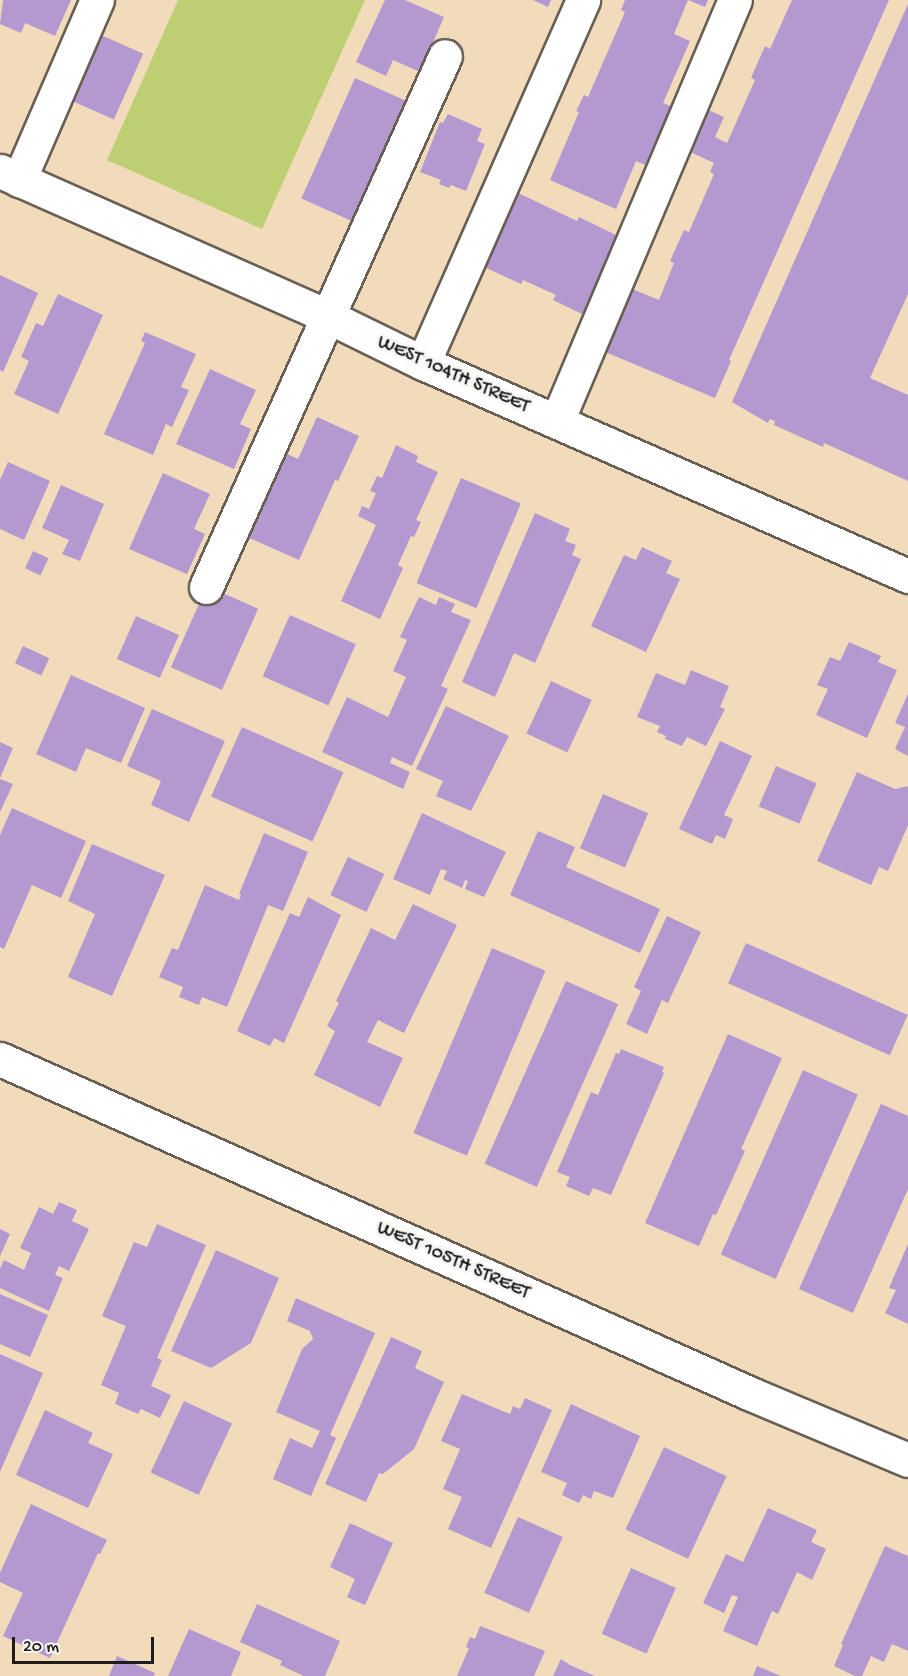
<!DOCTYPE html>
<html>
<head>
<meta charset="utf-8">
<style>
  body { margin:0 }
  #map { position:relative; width:908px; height:1676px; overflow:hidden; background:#f2dbbb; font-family:"Gochi Hand",sans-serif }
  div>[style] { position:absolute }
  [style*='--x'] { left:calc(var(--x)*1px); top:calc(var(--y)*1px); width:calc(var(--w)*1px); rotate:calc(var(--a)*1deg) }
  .green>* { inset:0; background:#bdcf72 }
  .building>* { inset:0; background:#b399d0; transform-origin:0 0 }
  .roads { filter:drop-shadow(2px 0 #675f54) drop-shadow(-2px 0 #675f54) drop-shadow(0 2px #675f54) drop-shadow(0 -2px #675f54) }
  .minor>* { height:33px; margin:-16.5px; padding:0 16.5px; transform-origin:16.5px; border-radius:16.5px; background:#fff }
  span { translate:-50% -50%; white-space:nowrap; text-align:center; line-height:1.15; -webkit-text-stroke:6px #f6f6f2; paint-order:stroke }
  .street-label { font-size:20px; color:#1c1c1c }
  .scale { position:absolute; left:12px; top:1637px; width:142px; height:27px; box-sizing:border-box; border:3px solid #1c1c1c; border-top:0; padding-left:8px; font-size:18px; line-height:21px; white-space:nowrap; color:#1c1c1c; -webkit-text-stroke:4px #f6f6f2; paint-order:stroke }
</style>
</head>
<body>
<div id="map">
  <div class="green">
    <div style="clip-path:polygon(178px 0,365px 0,262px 229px,107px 160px)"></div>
  </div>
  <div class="building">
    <div style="clip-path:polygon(3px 0,71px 0,55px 36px,25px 23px,21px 33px,0 24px)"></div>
    <div style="clip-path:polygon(385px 0,405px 0,444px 17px,420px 72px,393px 60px,386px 76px,356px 62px)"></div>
    <div style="clip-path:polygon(533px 0,551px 0,548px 7px)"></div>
    <div style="clip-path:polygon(625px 0,708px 0,705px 7px,688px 0,674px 34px,690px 41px,663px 103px,673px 107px,648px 166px,636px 161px,616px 209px,550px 180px,579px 112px,576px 111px,584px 95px,588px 97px,625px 12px,621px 10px)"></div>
    <div style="clip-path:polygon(792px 0,889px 0,729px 360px,731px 361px,715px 398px,598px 349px,625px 286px,659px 300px,674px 263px,670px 261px,684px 230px,689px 232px,714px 174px,710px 172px,714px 163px,686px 150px,704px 108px,724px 117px,715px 137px,727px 143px,755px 80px,751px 78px,765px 46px,770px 49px)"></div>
    <div style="clip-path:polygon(908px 4px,908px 294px,870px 378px,908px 395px,908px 481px,824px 443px,823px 447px,774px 425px,775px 421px,770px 419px,768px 423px,732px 402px)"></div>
    <div style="left:92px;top:31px;width:56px;height:72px;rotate:24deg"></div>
    <div style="left:355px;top:78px;width:60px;height:132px;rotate:24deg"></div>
    <div style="clip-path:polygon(448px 114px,482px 129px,477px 141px,485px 144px,466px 191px,451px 185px,449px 188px,439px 184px,441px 180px,420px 172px,440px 122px,443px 123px)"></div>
    <div style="clip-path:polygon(514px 191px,577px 221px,579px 217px,620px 237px,584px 315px,553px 300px,556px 295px,523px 280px,521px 284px,478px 264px)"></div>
    <div style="clip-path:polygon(0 275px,38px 293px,3px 372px,0 370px)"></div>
    <div style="clip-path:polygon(58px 294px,103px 315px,58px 414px,14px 394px,29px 361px,21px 357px,36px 323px,43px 326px)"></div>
    <div style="clip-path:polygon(145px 332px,196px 354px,181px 387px,189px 390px,172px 427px,166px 424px,153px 455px,104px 434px,145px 343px,141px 341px)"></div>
    <div style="clip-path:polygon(210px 369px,256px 390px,240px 424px,251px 429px,234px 469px,176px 444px)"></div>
    <div style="clip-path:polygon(317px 417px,359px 436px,338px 481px,335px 480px,299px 560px,245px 536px,283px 452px,298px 459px)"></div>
    <div style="clip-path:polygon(396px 445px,418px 456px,416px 462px,438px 472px,416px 520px,421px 522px,414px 537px,411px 536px,398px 565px,403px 568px,380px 619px,341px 601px,376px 525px,358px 516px,362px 506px,369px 509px,376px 493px,370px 491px,377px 476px,382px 478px)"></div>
    <div style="clip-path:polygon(8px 462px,50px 481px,24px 540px,0 529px,0 480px)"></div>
    <div style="clip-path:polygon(163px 473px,210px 494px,194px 529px,205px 534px,187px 574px,129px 549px)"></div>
    <div style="left:461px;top:478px;width:65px;height:114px;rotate:23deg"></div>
    <div style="clip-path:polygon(61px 485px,104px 504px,80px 561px,62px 554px,69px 540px,42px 528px)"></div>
    <div style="clip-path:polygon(535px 513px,570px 529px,565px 541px,576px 545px,572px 555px,581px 559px,535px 663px,514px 653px,495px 697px,462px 682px)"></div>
    <div style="clip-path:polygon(642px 547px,672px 561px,666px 573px,680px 579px,646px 652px,591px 626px,624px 555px,636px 560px)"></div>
    <div style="left:33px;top:551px;width:17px;height:19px;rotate:25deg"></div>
    <div style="left:207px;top:586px;width:56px;height:89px;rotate:24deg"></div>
    <div style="clip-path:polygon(419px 597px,436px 605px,439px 597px,455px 604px,451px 612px,471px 620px,441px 686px,448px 689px,412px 766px,392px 757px,390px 763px,410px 772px,403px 789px,322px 752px,347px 697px,388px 717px,406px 677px,393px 671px,407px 640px,400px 637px)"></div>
    <div style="left:290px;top:615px;width:72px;height:67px;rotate:24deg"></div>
    <div style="left:136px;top:616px;width:47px;height:47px;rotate:24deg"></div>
    <div style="clip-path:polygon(849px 642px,881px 656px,878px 662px,897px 670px,867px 738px,816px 715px,828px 689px,817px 685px,830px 657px,840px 661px)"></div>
    <div style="left:23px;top:646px;width:29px;height:19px;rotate:25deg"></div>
    <div style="clip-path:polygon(691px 670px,729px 686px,720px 707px,725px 709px,706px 746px,687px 737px,682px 746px,665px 739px,666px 736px,657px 732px,660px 726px,637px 717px,656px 673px,685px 685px)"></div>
    <div style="clip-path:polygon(71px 675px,145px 708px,121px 763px,86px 748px,76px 772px,36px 754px)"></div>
    <div style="left:551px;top:681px;width:45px;height:58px;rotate:25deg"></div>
    <div style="clip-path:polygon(908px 694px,908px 756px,895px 749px,905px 727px,895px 723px)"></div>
    <div style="clip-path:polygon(446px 706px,509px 736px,471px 811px,436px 796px,443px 781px,416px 769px)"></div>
    <div style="clip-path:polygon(152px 709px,225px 741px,189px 822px,151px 805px,161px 781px,127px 766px)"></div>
    <div style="left:242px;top:727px;width:111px;height:76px;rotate:24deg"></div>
    <div style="clip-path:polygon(720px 741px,752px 756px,724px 815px,733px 819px,725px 839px,716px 835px,712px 844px,679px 829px)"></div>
    <div style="clip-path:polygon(0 742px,13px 748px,0 778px)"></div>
    <div style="left:776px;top:766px;width:44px;height:44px;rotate:23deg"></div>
    <div style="clip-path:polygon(857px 772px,895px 789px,908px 786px,908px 825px,888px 871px,879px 867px,871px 885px,817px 861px)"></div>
    <div style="clip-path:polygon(0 779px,13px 784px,0 812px)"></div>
    <div style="left:603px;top:794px;width:49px;height:59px;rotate:23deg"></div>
    <div style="clip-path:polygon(12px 808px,86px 841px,61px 898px,32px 885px,4px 949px,0 947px,0 835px)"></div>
    <div style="clip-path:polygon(422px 813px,506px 852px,484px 897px,465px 889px,468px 881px,465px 880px,462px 888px,443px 879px,447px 871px,441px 869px,430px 895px,393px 879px)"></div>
    <div style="clip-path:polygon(538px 831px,575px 847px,566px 867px,660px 909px,640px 953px,510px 895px)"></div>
    <div style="clip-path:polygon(264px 833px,308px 852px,283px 911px,268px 905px,227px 1007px,202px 997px,199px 1005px,179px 997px,183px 987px,159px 977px,172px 948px,178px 950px,205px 885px,239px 900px,241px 895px,239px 894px)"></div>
    <div style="clip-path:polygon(92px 844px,165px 875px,112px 996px,68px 977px,95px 914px,68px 901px)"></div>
    <div style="left:348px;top:857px;width:40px;height:42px;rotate:25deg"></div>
    <div style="clip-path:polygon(308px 897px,341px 915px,284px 1043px,274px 1038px,270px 1046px,237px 1031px,290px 913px,299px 917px)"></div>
    <div style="clip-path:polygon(413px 904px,457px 925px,404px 1033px,378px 1020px,367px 1042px,403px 1058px,380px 1107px,314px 1075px,335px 1031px,327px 1026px,339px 1003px,336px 1001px,371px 928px,395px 940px)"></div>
    <div style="clip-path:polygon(667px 916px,701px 932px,668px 1003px,662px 1000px,647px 1034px,626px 1024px,641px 991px,634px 987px)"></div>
    <div style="left:746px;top:943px;width:177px;height:44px;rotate:24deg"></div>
    <div style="left:492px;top:948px;width:58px;height:201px;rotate:23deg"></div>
    <div style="left:566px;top:981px;width:57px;height:200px;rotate:24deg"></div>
    <div style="clip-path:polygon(728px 1034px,782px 1058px,741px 1149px,745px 1151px,716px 1215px,713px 1214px,699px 1246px,645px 1223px)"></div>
    <div style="clip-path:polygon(621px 1049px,664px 1067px,662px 1072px,664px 1073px,611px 1195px,593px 1188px,589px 1196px,566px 1186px,570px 1177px,557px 1172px,591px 1092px,598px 1095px,616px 1053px,619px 1054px)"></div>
    <div style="left:803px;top:1070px;width:60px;height:202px;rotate:24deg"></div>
    <div style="clip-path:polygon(881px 1104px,908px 1116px,908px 1189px,853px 1313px,799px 1289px)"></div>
    <div style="clip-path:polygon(59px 1202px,77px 1210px,72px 1221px,89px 1229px,69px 1271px,59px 1266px,55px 1275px,63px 1278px,49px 1311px,0 1288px,0 1269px,4px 1260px,24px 1270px,31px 1253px,20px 1248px,39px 1207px,53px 1214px)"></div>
    <div style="clip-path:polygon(157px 1224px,206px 1245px,157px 1358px,162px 1360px,151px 1386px,171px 1395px,160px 1418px,141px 1409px,138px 1414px,115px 1404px,119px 1393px,101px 1385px,126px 1326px,102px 1316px,134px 1242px,147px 1247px)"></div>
    <div style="clip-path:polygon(0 1229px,10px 1234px,0 1256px)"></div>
    <div style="clip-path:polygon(908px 1244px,908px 1324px,885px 1313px,896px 1290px,889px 1288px)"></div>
    <div style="clip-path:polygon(216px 1250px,279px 1278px,251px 1343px,211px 1368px,171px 1351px)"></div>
    <div style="clip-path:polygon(0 1294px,48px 1315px,30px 1357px,0 1344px)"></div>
    <div style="clip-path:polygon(296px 1298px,375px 1333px,330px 1435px,336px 1438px,311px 1496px,273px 1479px,290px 1438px,312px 1448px,320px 1431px,276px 1412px,302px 1349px,313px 1339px,310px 1331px,287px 1321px)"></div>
    <div style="clip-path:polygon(391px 1337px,422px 1351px,415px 1368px,444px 1382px,414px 1449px,383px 1474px,379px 1473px,366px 1502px,325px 1484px)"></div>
    <div style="clip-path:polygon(0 1354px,43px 1373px,0 1472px)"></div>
    <div style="clip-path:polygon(462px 1394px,510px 1414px,513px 1406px,520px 1409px,525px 1398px,552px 1410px,491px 1548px,448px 1529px,462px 1497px,443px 1489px,460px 1449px,441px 1441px)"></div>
    <div style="left:184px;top:1401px;width:53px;height:79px;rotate:25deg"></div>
    <div style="clip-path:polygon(571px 1404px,640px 1436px,613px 1498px,594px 1491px,591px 1499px,583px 1495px,579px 1503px,562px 1495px,567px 1483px,541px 1472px)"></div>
    <div style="clip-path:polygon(45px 1410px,93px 1433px,88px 1443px,113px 1454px,88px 1508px,16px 1475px)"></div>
    <div style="left:664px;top:1447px;width:69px;height:91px;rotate:25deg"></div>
    <div style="clip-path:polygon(31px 1504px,107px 1540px,100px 1554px,98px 1553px,50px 1658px,3px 1636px,23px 1593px,0 1582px,0 1573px)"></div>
    <div style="clip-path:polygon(768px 1508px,817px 1530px,811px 1542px,826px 1549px,812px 1580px,797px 1572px,778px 1614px,772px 1611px,757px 1646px,723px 1631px,738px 1597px,732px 1595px,724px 1613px,703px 1603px,726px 1554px,743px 1562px)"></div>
    <div style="left:518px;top:1517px;width:49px;height:83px;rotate:24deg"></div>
    <div style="clip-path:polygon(350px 1523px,393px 1543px,365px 1605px,347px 1597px,355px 1579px,330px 1567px)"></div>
    <div style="clip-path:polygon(885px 1546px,908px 1556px,908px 1651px,892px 1644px,884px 1662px,871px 1656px,862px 1676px,855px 1676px,834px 1666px,843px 1645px,841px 1644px)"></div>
    <div style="left:631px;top:1568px;width:49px;height:72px;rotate:24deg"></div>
    <div style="clip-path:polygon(257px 1604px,340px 1641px,325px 1676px,304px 1676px,280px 1665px,282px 1661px,240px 1642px)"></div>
    <div style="clip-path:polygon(480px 1626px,545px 1651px,534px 1676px,457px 1676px,469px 1648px,466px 1647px,470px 1637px,475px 1639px)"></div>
    <div style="clip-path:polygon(189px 1629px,241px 1652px,231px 1676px,168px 1676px)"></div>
    <div style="clip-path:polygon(117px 1656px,155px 1673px,154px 1676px,109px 1676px)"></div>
    <div style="clip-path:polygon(561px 1659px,570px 1665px,595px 1676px,553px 1676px)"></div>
    <div style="clip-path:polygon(757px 1666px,781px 1676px,753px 1676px)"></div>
  </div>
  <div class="roads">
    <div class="minor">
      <div style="--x:0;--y:171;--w:358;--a:23.9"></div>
      <div style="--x:327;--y:316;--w:107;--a:26.1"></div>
      <div style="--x:423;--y:363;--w:530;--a:23.71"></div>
      <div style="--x:19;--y:180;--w:196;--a:-66.6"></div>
      <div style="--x:423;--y:363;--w:397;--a:-66.2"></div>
      <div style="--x:557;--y:421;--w:457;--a:-67.1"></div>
      <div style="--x:206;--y:587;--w:582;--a:-65.77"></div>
      <div style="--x:0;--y:1059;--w:822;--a:24.04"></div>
      <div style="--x:751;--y:1394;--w:170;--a:22.8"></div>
    </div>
  </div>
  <div class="street-label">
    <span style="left:453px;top:375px;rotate:24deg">WEST 104TH STREET</span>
    <span style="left:453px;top:1261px;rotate:24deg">WEST 105TH STREET</span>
  </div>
  <div class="scale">20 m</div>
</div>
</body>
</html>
